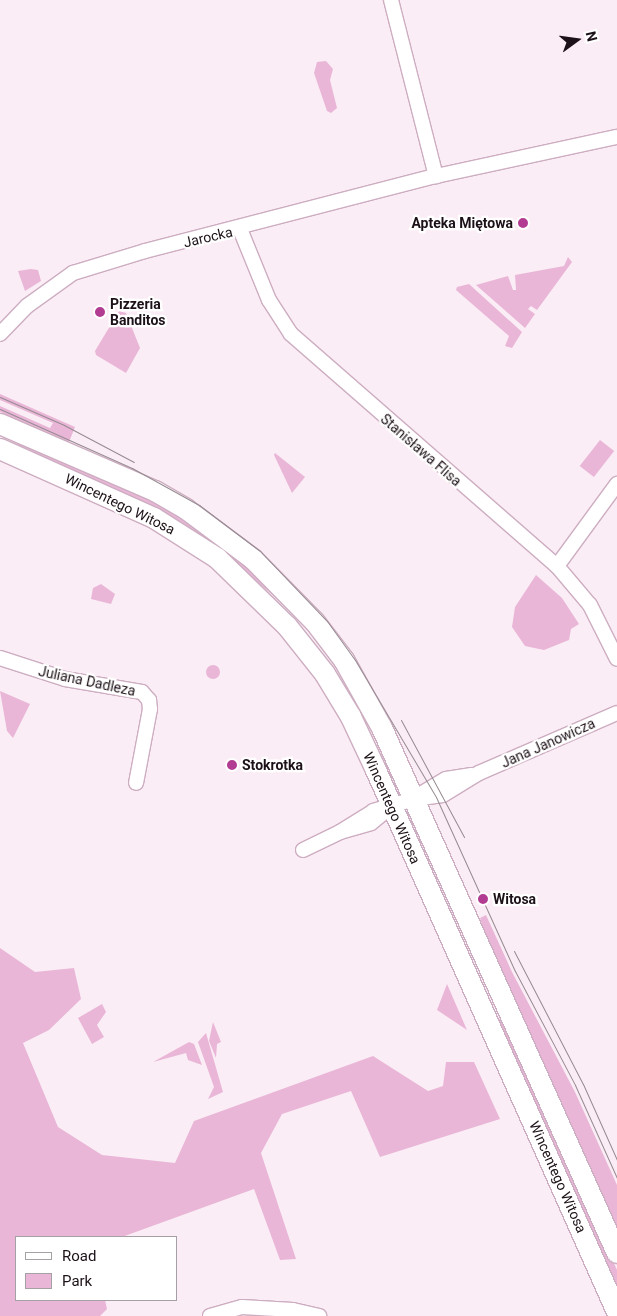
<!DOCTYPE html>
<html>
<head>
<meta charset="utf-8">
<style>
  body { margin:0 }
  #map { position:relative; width:617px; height:1316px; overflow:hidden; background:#fbedf5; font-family:Roboto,sans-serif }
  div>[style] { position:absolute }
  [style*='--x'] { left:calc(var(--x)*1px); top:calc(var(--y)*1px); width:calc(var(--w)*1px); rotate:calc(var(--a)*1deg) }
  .green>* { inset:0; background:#e9b6d7; transform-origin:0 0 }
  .round { border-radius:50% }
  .roads { filter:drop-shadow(1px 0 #cdadc1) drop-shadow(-1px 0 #cdadc1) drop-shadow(0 1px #cdadc1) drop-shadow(0 -1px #cdadc1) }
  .street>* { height:14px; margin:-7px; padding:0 7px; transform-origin:7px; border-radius:7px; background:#fff }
  .secondary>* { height:20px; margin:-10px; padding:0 10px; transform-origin:10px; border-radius:10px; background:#fff }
  .tram>* { height:1px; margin:-0.5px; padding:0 0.5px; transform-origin:0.5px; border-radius:0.5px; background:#968a91 }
  .dots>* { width:14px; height:14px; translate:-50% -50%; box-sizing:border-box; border:2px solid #fff; border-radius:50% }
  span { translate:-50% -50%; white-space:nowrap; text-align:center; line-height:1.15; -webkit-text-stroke:4.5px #fff; paint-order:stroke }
  .poi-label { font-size:14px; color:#1c1118; font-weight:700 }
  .right { translate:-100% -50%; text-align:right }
  .left { translate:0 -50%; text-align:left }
  .street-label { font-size:14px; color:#1c1118 }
  .legend { position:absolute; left:15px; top:1236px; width:162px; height:65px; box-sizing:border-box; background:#fff; border:1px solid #a4a0a3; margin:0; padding:6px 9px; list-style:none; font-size:15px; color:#1c1118 }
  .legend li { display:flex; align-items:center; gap:10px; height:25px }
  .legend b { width:25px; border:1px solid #a4a0a3 }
  .north { position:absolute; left:552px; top:15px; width:50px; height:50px; -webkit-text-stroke:4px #fff; paint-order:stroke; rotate:76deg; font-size:14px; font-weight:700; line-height:20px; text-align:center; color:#1c1118 }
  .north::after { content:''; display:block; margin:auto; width:18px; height:22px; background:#1c1118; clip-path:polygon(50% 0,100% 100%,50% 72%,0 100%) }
</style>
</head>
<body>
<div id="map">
  <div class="green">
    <div style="clip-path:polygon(326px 61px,333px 69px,330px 80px,337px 108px,331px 113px,327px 111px,314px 73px,317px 62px)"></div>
    <div style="clip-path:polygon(568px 257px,572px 262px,537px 310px,531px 306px,528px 309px,535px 314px,525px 328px,476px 285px,508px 276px,513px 290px,516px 290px,515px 275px,564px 266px)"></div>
    <div style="clip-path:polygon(31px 269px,38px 270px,41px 281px,25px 291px,18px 271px)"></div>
    <div style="clip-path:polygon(469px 284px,522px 332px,512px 348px,505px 346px,509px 336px,456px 290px,457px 287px)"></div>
    <div style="clip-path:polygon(119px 311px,126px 313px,140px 348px,126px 373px,96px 355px,95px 351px)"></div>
    <div style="clip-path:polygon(0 394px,75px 427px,69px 442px,142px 476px,0 412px,0 406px,50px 428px,53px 423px,0 400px)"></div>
    <div style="clip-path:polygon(5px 440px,55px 456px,156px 501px,233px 552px,283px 603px,227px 558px)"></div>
    <div style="left:600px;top:440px;width:18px;height:33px;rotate:38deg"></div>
    <div style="clip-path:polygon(275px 453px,305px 477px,292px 493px,274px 455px)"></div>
    <div style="clip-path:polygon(536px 575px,562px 598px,579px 624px,571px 629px,569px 640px,544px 650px,525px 646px,512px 627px,515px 607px)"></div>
    <div style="clip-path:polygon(101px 584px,115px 594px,111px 604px,91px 599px,93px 588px)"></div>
    <div class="round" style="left:206px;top:665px;width:14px;height:14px"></div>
    <div style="clip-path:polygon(0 691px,30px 704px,13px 738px,7px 731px)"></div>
    <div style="clip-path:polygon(486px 915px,512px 972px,575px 1092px,617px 1185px,617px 1232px,489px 948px,480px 918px)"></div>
    <div style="clip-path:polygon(0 948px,35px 972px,74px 968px,81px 999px,49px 1030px,23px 1043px,58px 1127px,102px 1155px,175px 1163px,194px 1121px,373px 1056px,428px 1091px,443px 1086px,446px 1062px,474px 1062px,500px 1119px,380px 1157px,351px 1091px,282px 1114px,261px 1153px,296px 1259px,280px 1260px,254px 1189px,122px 1237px,16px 1237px,16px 1300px,105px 1300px,107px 1309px,100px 1316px,0 1316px)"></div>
    <div style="clip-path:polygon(447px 984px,467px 1030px,437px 1010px)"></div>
    <div style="clip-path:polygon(102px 1004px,106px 1012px,97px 1025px,104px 1037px,92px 1044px,78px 1018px)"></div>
    <div style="clip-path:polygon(499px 1018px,526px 1068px,617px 1270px,617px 1291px,496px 1020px)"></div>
    <div style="clip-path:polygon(213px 1022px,221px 1042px,217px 1044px,216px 1058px,209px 1041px)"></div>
    <div style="clip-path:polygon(206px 1033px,223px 1092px,208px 1099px,214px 1087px,198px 1042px)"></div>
    <div style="clip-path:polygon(189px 1042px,194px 1044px,202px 1065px,188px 1060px,186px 1053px,153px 1062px)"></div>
  </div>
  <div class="roads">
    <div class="street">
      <div style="--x:391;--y:0;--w:182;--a:75.7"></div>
      <div style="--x:240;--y:229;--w:77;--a:67.8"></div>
      <div style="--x:269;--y:300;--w:40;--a:57.1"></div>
      <div style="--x:291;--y:334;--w:353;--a:41.1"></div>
      <div style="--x:557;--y:566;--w:51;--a:49.8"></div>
      <div style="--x:590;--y:605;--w:60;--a:63.4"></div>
      <div style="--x:0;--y:334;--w:39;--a:-46"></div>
      <div style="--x:27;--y:306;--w:57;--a:-35.7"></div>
      <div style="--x:73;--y:273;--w:75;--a:-17"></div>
      <div style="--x:145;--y:251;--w:301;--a:-14.5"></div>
      <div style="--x:436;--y:176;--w:185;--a:-12.2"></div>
      <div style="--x:557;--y:566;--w:102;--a:-53.8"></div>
      <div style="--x:0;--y:658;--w:68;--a:17.9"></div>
      <div style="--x:65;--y:679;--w:78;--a:9.6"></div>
      <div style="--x:142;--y:692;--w:11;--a:49"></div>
      <div style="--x:149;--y:700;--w:9;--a:84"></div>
      <div style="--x:150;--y:709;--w:75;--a:100.7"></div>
      <div style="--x:414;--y:798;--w:37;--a:-31"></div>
      <div style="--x:446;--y:779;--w:26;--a:-9"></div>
      <div style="--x:340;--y:832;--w:39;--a:-32"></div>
      <div style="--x:373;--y:811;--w:43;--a:-16.3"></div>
      <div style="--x:414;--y:799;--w:29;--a:-8"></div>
      <div style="--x:443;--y:795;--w:42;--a:-31.4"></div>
      <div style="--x:479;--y:773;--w:150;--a:-23.5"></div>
      <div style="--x:303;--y:850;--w:41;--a:-25.9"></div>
      <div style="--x:340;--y:832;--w:32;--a:-16"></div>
      <div style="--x:371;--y:823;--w:26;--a:-39"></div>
      <div style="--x:210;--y:1316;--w:33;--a:-16"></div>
      <div style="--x:242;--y:1307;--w:51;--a:3.4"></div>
      <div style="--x:293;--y:1310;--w:27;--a:13"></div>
    </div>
    <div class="secondary">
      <div style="--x:0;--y:424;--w:169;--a:23.4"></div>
      <div style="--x:155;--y:491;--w:36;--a:30"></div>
      <div style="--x:186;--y:509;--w:84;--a:36.7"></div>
      <div style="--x:253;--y:559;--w:88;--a:45.5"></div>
      <div style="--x:315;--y:622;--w:48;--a:52.7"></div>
      <div style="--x:344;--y:660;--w:78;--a:60.8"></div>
      <div style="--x:382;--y:728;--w:575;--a:65.89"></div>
      <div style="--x:0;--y:449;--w:169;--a:24.1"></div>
      <div style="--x:154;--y:518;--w:75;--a:32.4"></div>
      <div style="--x:217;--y:558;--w:98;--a:44.2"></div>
      <div style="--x:287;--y:626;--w:61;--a:51.6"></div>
      <div style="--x:325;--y:674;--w:50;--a:58.8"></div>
      <div style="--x:351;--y:717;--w:56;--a:64.8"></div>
      <div style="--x:375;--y:768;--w:595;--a:66.02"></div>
    </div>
  </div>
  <div class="tram">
    <div style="--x:0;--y:397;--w:70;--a:23.6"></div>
    <div style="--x:64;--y:425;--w:79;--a:27.9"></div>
    <div style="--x:0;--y:409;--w:145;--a:24.1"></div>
    <div style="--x:132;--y:468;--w:77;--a:28.9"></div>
    <div style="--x:199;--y:505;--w:76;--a:37"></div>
    <div style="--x:260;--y:551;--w:97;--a:46.3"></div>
    <div style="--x:327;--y:621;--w:48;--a:54.3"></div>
    <div style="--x:355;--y:660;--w:159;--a:59.4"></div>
    <div style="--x:436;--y:797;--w:191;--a:65.6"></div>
    <div style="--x:515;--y:971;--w:129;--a:62.2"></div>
    <div style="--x:575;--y:1085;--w:102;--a:65.7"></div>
    <div style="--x:401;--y:720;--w:133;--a:61.7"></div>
    <div style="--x:514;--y:951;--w:150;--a:62.6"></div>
    <div style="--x:583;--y:1084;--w:83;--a:65.9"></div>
  </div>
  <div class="dots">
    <div style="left:523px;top:223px;background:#b23c92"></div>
    <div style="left:100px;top:312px;background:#b23c92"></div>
    <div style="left:232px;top:765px;background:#b23c92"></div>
    <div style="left:483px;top:899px;background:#b23c92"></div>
  </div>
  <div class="poi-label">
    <span class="right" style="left:513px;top:223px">Apteka Miętowa</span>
    <span class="left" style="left:110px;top:312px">Pizzeria<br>Banditos</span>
    <span class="left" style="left:242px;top:765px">Stokrotka</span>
    <span class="left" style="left:493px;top:899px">Witosa</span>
  </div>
  <div class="street-label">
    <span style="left:208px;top:237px;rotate:-13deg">Jarocka</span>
    <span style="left:421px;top:450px;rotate:41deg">Stanisława Flisa</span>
    <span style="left:120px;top:504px;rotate:26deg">Wincentego Witosa</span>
    <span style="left:87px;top:681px;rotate:12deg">Juliana Dadleza</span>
    <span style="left:548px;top:743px;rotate:-24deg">Jana Janowicza</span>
    <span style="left:392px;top:808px;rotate:66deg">Wincentego Witosa</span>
    <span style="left:558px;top:1177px;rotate:66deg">Wincentego Witosa</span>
  </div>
  <ul class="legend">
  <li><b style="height:6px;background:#fff"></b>Road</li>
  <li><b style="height:14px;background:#e9b6d7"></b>Park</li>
  </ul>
  <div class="north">N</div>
</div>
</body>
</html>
